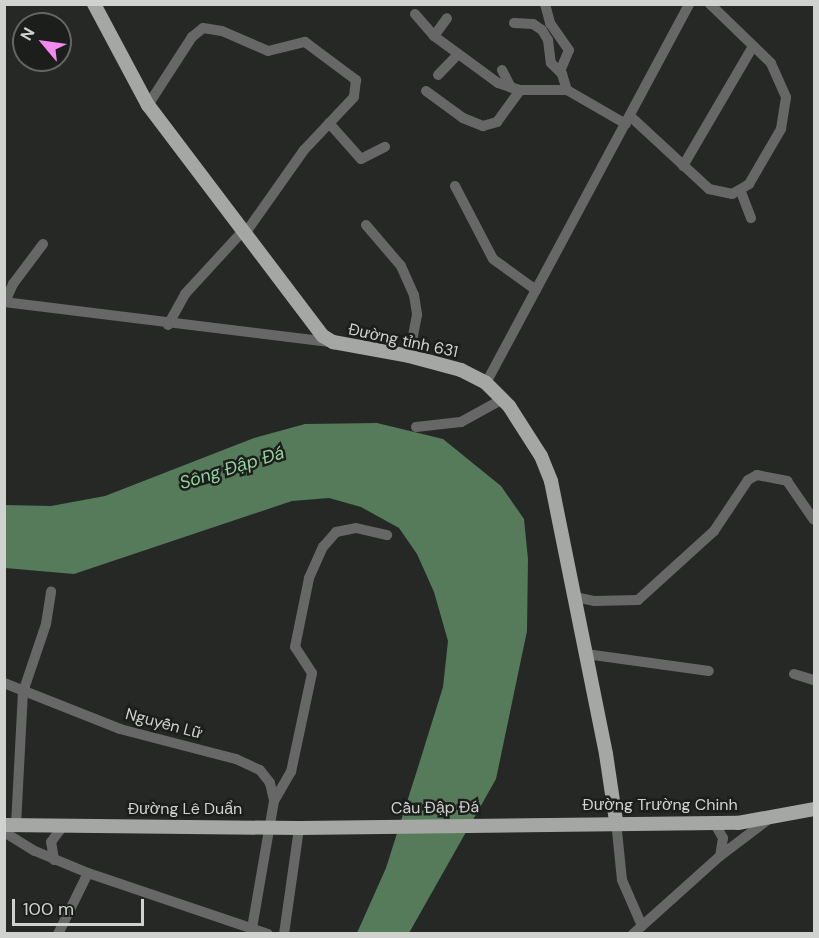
<!DOCTYPE html>
<html>
<head>
<meta charset="utf-8">
<style>
  body { margin:0 }
  #map { position:relative; width:819px; height:938px; overflow:hidden; background:#252825; font-family:"DM Sans",sans-serif }
  div>[style] { position:absolute }
  [style*='--x'] { left:calc(var(--x)*1px); top:calc(var(--y)*1px); width:calc(var(--w)*1px); rotate:calc(var(--a)*1deg) }
  .water>* { inset:0; background:#557b5a }
  .minor>* { height:10px; margin:-5px; padding:0 5px; transform-origin:5px; border-radius:5px; background:#666766 }
  .major>* { height:14px; margin:-7px; padding:0 7px; transform-origin:7px; border-radius:7px; background:#a4a7a4 }
  span { translate:-50% -50%; white-space:nowrap; text-align:center; line-height:1.15; -webkit-text-stroke:5px #1c1e1c; paint-order:stroke }
  .street-label { font-size:16px; color:#d0d2d0 }
  .water-label { font-size:18px; color:#95d39e; font-style:italic }
  .frame { position:absolute; inset:0; border:6px solid #d0d2d0; pointer-events:none }
  .north { position:absolute; left:12px; top:12px; width:60px; height:60px; box-sizing:border-box; background:#1c1e1c; border:2px solid #646664; border-radius:50%; rotate:299deg; font-size:16px; font-weight:700; line-height:24px; text-align:center; color:#d0d2d0 }
  .north::after { content:''; display:block; margin:auto; width:21px; height:27px; background:#f489f0; clip-path:polygon(50% 0,100% 100%,50% 72%,0 100%) }
  .scale { position:absolute; left:12px; top:899px; width:132px; height:27px; box-sizing:border-box; border:3px solid #d0d2d0; border-top:0; padding-left:8px; font-size:18px; line-height:21px; white-space:nowrap; color:#d0d2d0; -webkit-text-stroke:4px #1c1e1c; paint-order:stroke }
</style>
</head>
<body>
<div id="map">
  <div class="water">
    <div style="clip-path:polygon(377px 423px,443px 439px,501px 486px,524px 519px,528px 559px,527px 631px,496px 779px,409px 933px,357px 933px,386px 868px,419px 764px,443px 687px,448px 641px,434px 592px,417px 554px,399px 528px,361px 507px,329px 498px,292px 501px,74px 574px,5px 568px,4px 505px,51px 506px,105px 496px,254px 438px,305px 424px)"></div>
  </div>
  <div class="minor">
    <div style="--x:545;--y:4;--w:20;--a:75"></div>
    <div style="--x:550;--y:23;--w:33;--a:55"></div>
    <div style="--x:569;--y:50;--w:23;--a:113"></div>
    <div style="--x:415;--y:14;--w:29;--a:49"></div>
    <div style="--x:434;--y:36;--w:79;--a:36.3"></div>
    <div style="--x:498;--y:83;--w:23;--a:18"></div>
    <div style="--x:520;--y:90;--w:47;--a:0"></div>
    <div style="--x:567;--y:90;--w:68;--a:30"></div>
    <div style="--x:514;--y:23;--w:19;--a:3"></div>
    <div style="--x:533;--y:24;--w:11;--a:34"></div>
    <div style="--x:542;--y:30;--w:12;--a:59"></div>
    <div style="--x:548;--y:40;--w:23;--a:83"></div>
    <div style="--x:551;--y:63;--w:16;--a:45"></div>
    <div style="--x:562;--y:74;--w:17;--a:73"></div>
    <div style="--x:434;--y:36;--w:22;--a:-54"></div>
    <div style="--x:502;--y:70;--w:20;--a:63"></div>
    <div style="--x:438;--y:75;--w:29;--a:-46"></div>
    <div style="--x:426;--y:91;--w:46;--a:36.1"></div>
    <div style="--x:463;--y:118;--w:22;--a:22"></div>
    <div style="--x:483;--y:126;--w:15;--a:-16"></div>
    <div style="--x:497;--y:122;--w:39;--a:-54"></div>
    <div style="--x:148;--y:105;--w:81;--a:-57.1"></div>
    <div style="--x:192;--y:37;--w:14;--a:-39"></div>
    <div style="--x:203;--y:28;--w:19;--a:9"></div>
    <div style="--x:222;--y:31;--w:50;--a:23.5"></div>
    <div style="--x:268;--y:51;--w:38;--a:-14"></div>
    <div style="--x:305;--y:42;--w:64;--a:36.7"></div>
    <div style="--x:356;--y:80;--w:17;--a:97"></div>
    <div style="--x:354;--y:97;--w:73;--a:133.3"></div>
    <div style="--x:304;--y:150;--w:104;--a:125.2"></div>
    <div style="--x:630;--y:116;--w:108;--a:42.7"></div>
    <div style="--x:709;--y:189;--w:24;--a:12"></div>
    <div style="--x:732;--y:194;--w:20;--a:-30"></div>
    <div style="--x:749;--y:184;--w:64;--a:-59.8"></div>
    <div style="--x:781;--y:129;--w:32;--a:-81"></div>
    <div style="--x:786;--y:97;--w:37;--a:-114"></div>
    <div style="--x:771;--y:63;--w:85;--a:-136"></div>
    <div style="--x:329;--y:123;--w:48;--a:48.4"></div>
    <div style="--x:361;--y:159;--w:27;--a:-27"></div>
    <div style="--x:683;--y:166;--w:139;--a:-59.7"></div>
    <div style="--x:455;--y:186;--w:82;--a:62.5"></div>
    <div style="--x:493;--y:259;--w:53;--a:35.8"></div>
    <div style="--x:741;--y:192;--w:28;--a:69"></div>
    <div style="--x:366;--y:225;--w:54;--a:49.5"></div>
    <div style="--x:401;--y:266;--w:32;--a:66"></div>
    <div style="--x:414;--y:295;--w:20;--a:81"></div>
    <div style="--x:417;--y:315;--w:42;--a:101"></div>
    <div style="--x:4;--y:302;--w:330;--a:7"></div>
    <div style="--x:5;--y:302;--w:20;--a:-66"></div>
    <div style="--x:13;--y:284;--w:50;--a:-53.1"></div>
    <div style="--x:168;--y:325;--w:35;--a:-61"></div>
    <div style="--x:185;--y:294;--w:84;--a:-47.4"></div>
    <div style="--x:486;--y:383;--w:430;--a:-61.8"></div>
    <div style="--x:416;--y:427;--w:45;--a:-6.3"></div>
    <div style="--x:461;--y:422;--w:48;--a:-28.7"></div>
    <div style="--x:575;--y:597;--w:19;--a:12"></div>
    <div style="--x:594;--y:601;--w:44;--a:-1.3"></div>
    <div style="--x:638;--y:600;--w:103;--a:-42.2"></div>
    <div style="--x:714;--y:531;--w:61;--a:-56.3"></div>
    <div style="--x:748;--y:480;--w:10;--a:-29"></div>
    <div style="--x:757;--y:475;--w:31;--a:11"></div>
    <div style="--x:787;--y:481;--w:47;--a:55.3"></div>
    <div style="--x:586;--y:654;--w:124;--a:7.9"></div>
    <div style="--x:794;--y:674;--w:21;--a:17"></div>
    <div style="--x:4;--y:683;--w:125;--a:21.6"></div>
    <div style="--x:120;--y:729;--w:120;--a:14.5"></div>
    <div style="--x:236;--y:759;--w:26;--a:25"></div>
    <div style="--x:260;--y:770;--w:16;--a:52"></div>
    <div style="--x:270;--y:783;--w:18;--a:77"></div>
    <div style="--x:274;--y:801;--w:130;--a:99.8"></div>
    <div style="--x:274;--y:801;--w:34;--a:-60"></div>
    <div style="--x:291;--y:772;--w:101;--a:-78"></div>
    <div style="--x:312;--y:673;--w:31;--a:-123"></div>
    <div style="--x:295;--y:647;--w:70;--a:-78.5"></div>
    <div style="--x:309;--y:578;--w:34;--a:-66"></div>
    <div style="--x:323;--y:547;--w:20;--a:-49"></div>
    <div style="--x:336;--y:532;--w:20;--a:-11"></div>
    <div style="--x:356;--y:528;--w:32;--a:13"></div>
    <div style="--x:616;--y:821;--w:59;--a:84.2"></div>
    <div style="--x:622;--y:880;--w:50;--a:66.5"></div>
    <div style="--x:709;--y:822;--w:8;--a:30"></div>
    <div style="--x:716;--y:826;--w:14;--a:60"></div>
    <div style="--x:723;--y:838;--w:18;--a:99"></div>
    <div style="--x:16;--y:825;--w:133;--a:-87"></div>
    <div style="--x:23;--y:692;--w:72;--a:-71.3"></div>
    <div style="--x:46;--y:624;--w:33;--a:-81"></div>
    <div style="--x:4;--y:832;--w:36;--a:32"></div>
    <div style="--x:35;--y:851;--w:57;--a:22.5"></div>
    <div style="--x:88;--y:873;--w:190;--a:18.7"></div>
    <div style="--x:54;--y:860;--w:18;--a:-99"></div>
    <div style="--x:51;--y:842;--w:21;--a:-53"></div>
    <div style="--x:58;--y:934;--w:68;--a:-63.8"></div>
    <div style="--x:284;--y:934;--w:107;--a:-81.9"></div>
    <div style="--x:633;--y:934;--w:117;--a:-41.9"></div>
    <div style="--x:720;--y:856;--w:63;--a:-37.2"></div>
  </div>
  <div class="major">
    <div style="--x:94;--y:4;--w:115;--a:61.9"></div>
    <div style="--x:148;--y:105;--w:290;--a:52.9"></div>
    <div style="--x:323;--y:336;--w:12;--a:31"></div>
    <div style="--x:333;--y:342;--w:77;--a:10.4"></div>
    <div style="--x:409;--y:356;--w:54;--a:15.1"></div>
    <div style="--x:461;--y:370;--w:28;--a:27"></div>
    <div style="--x:486;--y:383;--w:33;--a:45"></div>
    <div style="--x:509;--y:406;--w:59;--a:57.4"></div>
    <div style="--x:541;--y:456;--w:27;--a:68"></div>
    <div style="--x:551;--y:481;--w:278;--a:78.6"></div>
    <div style="--x:606;--y:754;--w:68;--a:81.5"></div>
    <div style="--x:4;--y:825;--w:295;--a:0.6"></div>
    <div style="--x:299;--y:828;--w:439;--a:-0.7"></div>
    <div style="--x:738;--y:823;--w:77;--a:-10.4"></div>
  </div>
  <div class="street-label">
    <span style="left:403px;top:341px;rotate:12deg">Đường tỉnh 631</span>
    <span style="left:164px;top:724px;rotate:15deg">Nguyễn Lữ</span>
    <span style="left:660px;top:805px">Đường Trường Chinh</span>
    <span style="left:435px;top:808px;rotate:-1deg">Cầu Đập Đá</span>
    <span style="left:185px;top:809px">Đường Lê Duẩn</span>
  </div>
  <div class="water-label">
    <span style="left:232px;top:468px;rotate:-17deg">Sông Đập Đá</span>
  </div>
  <div class="frame"></div>
  <div class="north">N</div>
  <div class="scale">100 m</div>
</div>
</body>
</html>
